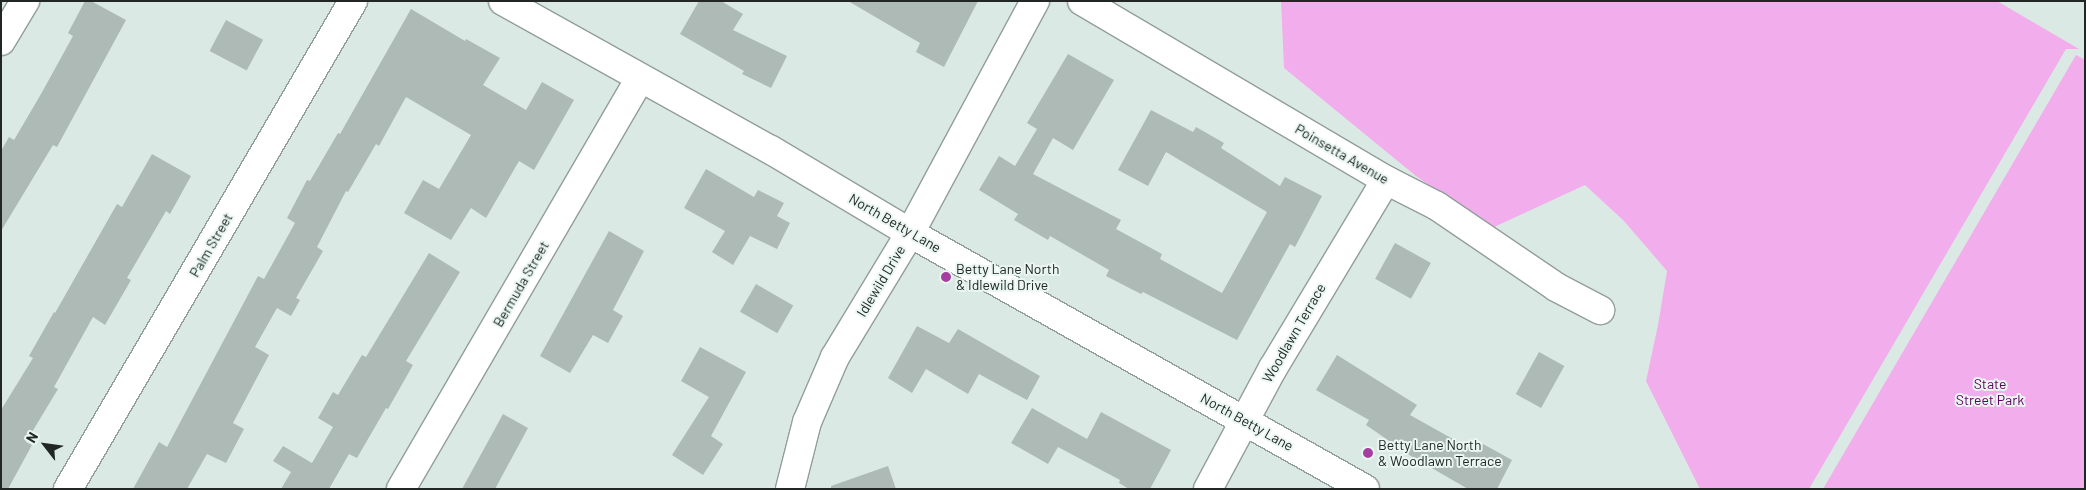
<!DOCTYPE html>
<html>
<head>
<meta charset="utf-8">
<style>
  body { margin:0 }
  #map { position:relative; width:2086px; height:490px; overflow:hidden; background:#dbe9e4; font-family:Barlow,sans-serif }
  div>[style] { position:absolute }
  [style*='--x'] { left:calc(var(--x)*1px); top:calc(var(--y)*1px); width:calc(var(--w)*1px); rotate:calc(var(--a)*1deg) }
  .green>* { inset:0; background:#f2aeec }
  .building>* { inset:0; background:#adbab5; transform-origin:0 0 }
  .roads { filter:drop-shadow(1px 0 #919e9a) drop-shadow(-1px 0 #919e9a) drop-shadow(0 1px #919e9a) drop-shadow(0 -1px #919e9a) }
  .street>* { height:28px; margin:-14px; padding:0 14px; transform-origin:14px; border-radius:14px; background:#fff }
  .secondary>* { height:28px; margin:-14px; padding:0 14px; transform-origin:14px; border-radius:14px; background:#fff }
  .dots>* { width:14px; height:14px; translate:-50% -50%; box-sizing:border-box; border:2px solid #e9f6f2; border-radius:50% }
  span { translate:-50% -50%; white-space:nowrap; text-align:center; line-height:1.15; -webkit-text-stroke:4px #e9f6f2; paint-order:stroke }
  .street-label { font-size:14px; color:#222725 }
  .poi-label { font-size:14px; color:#222725 }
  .left { translate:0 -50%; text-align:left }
  .park-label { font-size:14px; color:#60005e }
  .frame { position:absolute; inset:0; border:2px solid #222725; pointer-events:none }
  .north { position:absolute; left:20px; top:420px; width:50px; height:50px; -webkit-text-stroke:4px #e9f6f2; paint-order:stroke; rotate:300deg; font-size:14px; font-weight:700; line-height:20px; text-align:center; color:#222725 }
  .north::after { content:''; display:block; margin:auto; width:18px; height:22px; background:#222725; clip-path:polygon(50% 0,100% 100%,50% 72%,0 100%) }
</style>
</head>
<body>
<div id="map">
  <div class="green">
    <div style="clip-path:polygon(1281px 1px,1997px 1px,2079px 49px,2066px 49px,1809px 489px,1700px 489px,1646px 381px,1658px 325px,1667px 271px,1624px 221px,1585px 185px,1492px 228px,1452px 201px,1416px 176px,1284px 68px)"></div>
    <div style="clip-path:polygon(2076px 55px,2085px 60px,2085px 489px,1823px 489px)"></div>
  </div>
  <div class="building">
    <div style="clip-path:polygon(85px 1px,91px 1px,126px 20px,57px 147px,53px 145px,1px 231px,1px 151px,9px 137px,14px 140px,41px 94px,73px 36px,68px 33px)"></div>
    <div style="clip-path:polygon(699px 1px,721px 1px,743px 14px,733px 30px,787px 56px,771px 88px,742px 74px,744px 71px,680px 34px)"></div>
    <div style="clip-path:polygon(848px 1px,978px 1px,944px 67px,916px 52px,920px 43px)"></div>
    <div style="clip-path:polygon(411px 9px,465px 41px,466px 39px,500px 58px,483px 85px,526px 110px,542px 82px,574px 100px,534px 170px,519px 161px,486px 218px,471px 208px,451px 240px,404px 213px,423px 180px,439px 189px,471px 135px,406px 97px,379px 146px,376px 144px,348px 192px,346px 191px,317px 247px,323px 251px,296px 298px,300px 300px,291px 316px,277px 308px,255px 347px,269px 355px,233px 423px,244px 429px,226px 463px,207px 454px,187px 489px,133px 489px,159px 442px,167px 447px,258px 276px,264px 279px,295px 223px,287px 218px,307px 180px,310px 181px,338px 133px,340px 134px)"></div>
    <div style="left:226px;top:20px;width:42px;height:35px;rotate:28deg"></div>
    <div style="clip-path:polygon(1068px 54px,1114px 80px,1073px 150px,1053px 138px,1033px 174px,1121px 220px,1116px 229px,1162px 254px,1160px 259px,1222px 293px,1267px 212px,1166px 152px,1148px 186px,1118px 170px,1151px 110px,1193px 132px,1196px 127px,1224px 143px,1221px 148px,1280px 186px,1285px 177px,1322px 196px,1295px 247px,1290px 244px,1237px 340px,1143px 292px,1141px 294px,1106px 276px,1109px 270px,1050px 236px,1048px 240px,1014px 220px,1018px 214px,979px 190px,999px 156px,1015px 166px,1037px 129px,1027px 123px)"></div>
    <div style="clip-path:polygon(152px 154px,191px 176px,170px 214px,166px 211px,127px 278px,131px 280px,105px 325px,93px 317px,54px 387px,58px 389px,26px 442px,32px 445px,8px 489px,1px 489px,1px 410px,33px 358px,29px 356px,54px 312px,55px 313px,117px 204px,122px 207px)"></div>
    <div style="clip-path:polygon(706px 169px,754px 197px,758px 190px,784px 203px,777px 216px,790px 223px,777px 249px,750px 236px,733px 265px,712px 252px,725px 231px,684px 208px)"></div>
    <div style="clip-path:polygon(609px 231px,644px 251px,613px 310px,623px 316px,608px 343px,593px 335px,570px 373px,540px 356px)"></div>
    <div style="left:1395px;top:243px;width:41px;height:41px;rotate:29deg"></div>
    <div style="clip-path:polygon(429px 253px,460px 272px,406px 361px,413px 365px,388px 409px,386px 408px,357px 458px,349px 454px,329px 489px,281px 489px,291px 472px,273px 461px,283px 446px,312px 463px,333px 427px,318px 418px,333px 392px,338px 395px,362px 355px,366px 357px)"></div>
    <div style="left:756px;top:284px;width:43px;height:32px;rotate:30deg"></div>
    <div style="clip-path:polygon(917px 326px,949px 343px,958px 329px,1040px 376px,1027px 400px,979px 374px,968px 394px,926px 369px,912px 393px,888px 378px)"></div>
    <div style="clip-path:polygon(700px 347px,746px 372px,711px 436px,723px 444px,703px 475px,672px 455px,709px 397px,681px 381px)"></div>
    <div style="left:1539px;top:352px;width:29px;height:48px;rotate:29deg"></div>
    <div style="clip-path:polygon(1337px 355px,1417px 405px,1410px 415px,1478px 453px,1483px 444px,1512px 460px,1497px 489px,1468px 489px,1411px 456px,1366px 425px,1369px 420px,1316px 390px)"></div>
    <div style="clip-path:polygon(1032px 408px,1087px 439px,1101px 412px,1171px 450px,1150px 489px,1129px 489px,1119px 483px,1120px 480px,1058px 447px,1048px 464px,1011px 443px)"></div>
    <div style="clip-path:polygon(503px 414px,528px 428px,495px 489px,462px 489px)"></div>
    <div style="clip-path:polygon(888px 466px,896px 489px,831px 489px,831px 486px)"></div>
  </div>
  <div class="roads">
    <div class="street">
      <div style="--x:1082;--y:1;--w:353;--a:30.5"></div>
      <div style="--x:1386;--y:180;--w:57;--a:27"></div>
      <div style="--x:1437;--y:206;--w:144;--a:34.2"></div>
      <div style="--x:1556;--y:287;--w:50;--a:27.6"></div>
      <div style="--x:68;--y:489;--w:565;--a:-59.71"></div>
      <div style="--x:401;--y:489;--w:475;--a:-59.8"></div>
      <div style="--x:790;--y:489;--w:69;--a:-75.8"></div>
      <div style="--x:807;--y:422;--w:71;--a:-66.7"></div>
      <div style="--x:835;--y:357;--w:145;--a:-58.8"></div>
      <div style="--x:910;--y:233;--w:264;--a:-61.7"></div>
      <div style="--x:1208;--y:489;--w:137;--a:-61.8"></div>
      <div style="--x:1273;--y:368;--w:219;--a:-59"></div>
    </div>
    <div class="secondary">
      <div style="--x:503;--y:1;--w:307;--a:29.1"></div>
      <div style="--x:771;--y:150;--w:162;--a:30.8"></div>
      <div style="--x:910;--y:233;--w:522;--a:29.36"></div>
      <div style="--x:1;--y:41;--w:47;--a:-59"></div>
    </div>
  </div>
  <div class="dots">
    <div style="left:946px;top:277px;background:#a63ea2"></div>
    <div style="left:1368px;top:453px;background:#a63ea2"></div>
  </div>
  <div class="street-label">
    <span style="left:1342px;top:154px;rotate:30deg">Poinsetta Avenue</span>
    <span style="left:895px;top:223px;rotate:30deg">North Betty Lane</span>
    <span style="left:211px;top:245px;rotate:-60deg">Palm Street</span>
    <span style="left:881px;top:281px;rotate:-59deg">Idlewild Drive</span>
    <span style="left:521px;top:284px;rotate:-60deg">Bermuda Street</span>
    <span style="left:1294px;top:333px;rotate:-60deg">Woodlawn Terrace</span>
    <span style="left:1247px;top:422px;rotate:29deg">North Betty Lane</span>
  </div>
  <div class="poi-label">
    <span class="left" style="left:956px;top:277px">Betty Lane North<br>&amp; Idlewild Drive</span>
    <span class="left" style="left:1378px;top:453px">Betty Lane North<br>&amp; Woodlawn Terrace</span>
  </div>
  <div class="park-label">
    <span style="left:1990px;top:392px">State<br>Street Park</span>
  </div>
  <div class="frame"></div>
  <div class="north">N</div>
</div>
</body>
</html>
